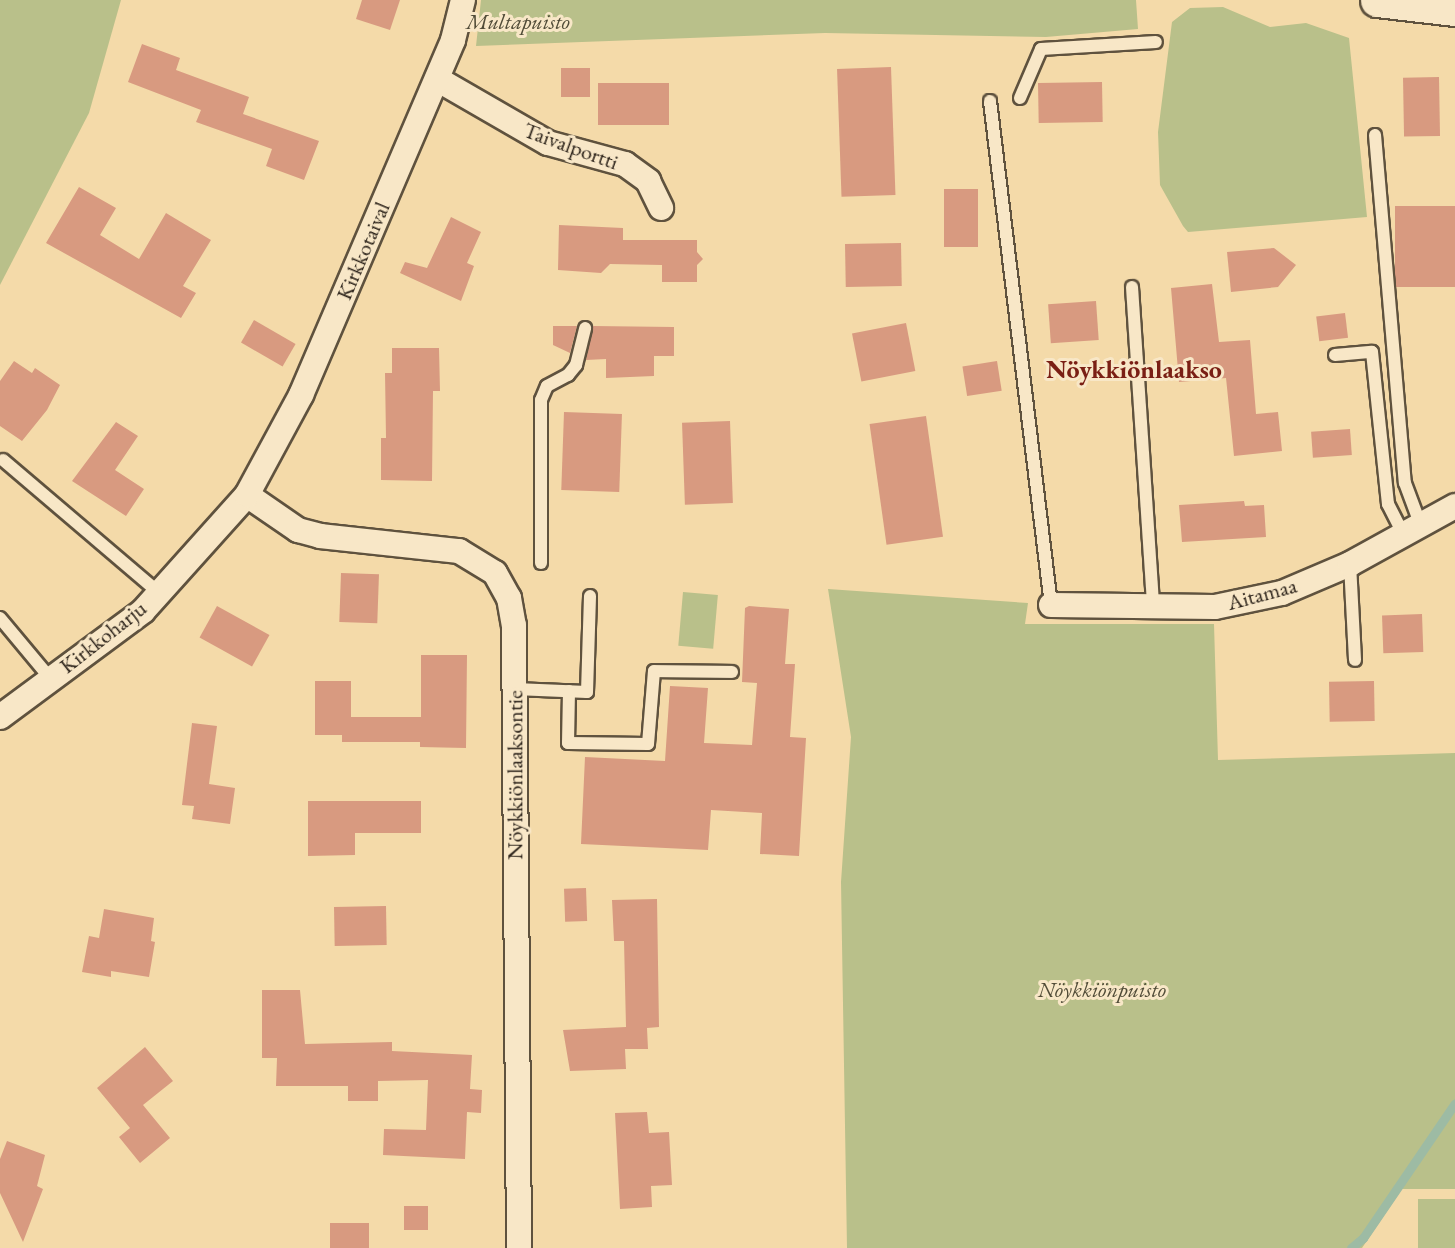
<!DOCTYPE html>
<html>
<head>
<meta charset="utf-8">
<style>
  body { margin:0 }
  #map { position:relative; width:1455px; height:1248px; overflow:hidden; background:#f4daa9; font-family:"EB Garamond",serif }
  div>[style] { position:absolute }
  [style*='--x'] { left:calc(var(--x)*1px); top:calc(var(--y)*1px); width:calc(var(--w)*1px); rotate:calc(var(--a)*1deg) }
  .green>* { inset:0; background:#b9c08a; transform-origin:0 0 }
  .stream>* { height:9px; margin:-4.5px; padding:0 4.5px; transform-origin:4.5px; border-radius:4.5px; background:#9dbba4 }
  .building>* { inset:0; background:#d89a80; transform-origin:0 0 }
  .roads { filter:drop-shadow(2px 0 #5f523e) drop-shadow(-2px 0 #5f523e) drop-shadow(0 2px #5f523e) drop-shadow(0 -2px #5f523e) }
  .lane>* { height:12px; margin:-6px; padding:0 6px; transform-origin:6px; border-radius:6px; background:#f8e7c7 }
  .street>* { height:24px; margin:-12px; padding:0 12px; transform-origin:12px; border-radius:12px; background:#f8e7c7 }
  .secondary>* { height:33px; margin:-16.5px; padding:0 16.5px; transform-origin:16.5px; border-radius:16.5px; background:#f8e7c7 }
  span { translate:-50% -50%; white-space:nowrap; text-align:center; line-height:1.15; -webkit-text-stroke:6px #f8e7c7; paint-order:stroke }
  .park-label { font-size:22px; color:#504b37; font-style:italic }
  .street-label { font-size:22px; color:#2d241b }
  .quarter-label { font-size:26px; color:#7a1f14; font-weight:700 }
</style>
</head>
<body>
<div id="map">
  <div class="green">
    <div style="clip-path:polygon(0 0,121px 0,89px 113px,0 285px)"></div>
    <div style="clip-path:polygon(481px 0,1136px 0,1138px 29px,1046px 37px,825px 33px,476px 46px)"></div>
    <div style="clip-path:polygon(1223px 7px,1270px 27px,1306px 23px,1349px 38px,1367px 217px,1188px 232px,1183px 226px,1160px 185px,1158px 132px,1172px 22px,1190px 8px)"></div>
    <div style="clip-path:polygon(828px 589px,1028px 603px,1025px 624px,1214px 624px,1218px 760px,1455px 753px,1455px 1189px,1402px 1189px,1362px 1248px,847px 1248px,841px 882px,851px 737px)"></div>
    <div style="left:683px;top:592px;width:35px;height:54px;rotate:5deg"></div>
    <div style="left:1418px;top:1199px;width:37px;height:49px"></div>
  </div>
  <div class="stream">
    <div style="--x:1351;--y:1248;--w:16;--a:-40"></div>
    <div style="--x:1363;--y:1238;--w:163;--a:-55.7"></div>
  </div>
  <div class="building">
    <div style="clip-path:polygon(362px 0,400px 0,390px 30px,356px 19px)"></div>
    <div style="clip-path:polygon(142px 44px,180px 58px,176px 70px,249px 97px,243px 114px,319px 141px,304px 180px,266px 166px,272px 149px,196px 122px,201px 110px,128px 82px)"></div>
    <div style="left:891px;top:67px;width:128px;height:54px;rotate:88deg"></div>
    <div style="left:561px;top:68px;width:29px;height:29px"></div>
    <div style="left:1439px;top:77px;width:59px;height:36px;rotate:89deg"></div>
    <div style="left:1102px;top:82px;width:40px;height:64px;rotate:89deg"></div>
    <div style="left:598px;top:83px;width:71px;height:42px"></div>
    <div style="clip-path:polygon(79px 187px,116px 208px,100px 235px,139px 259px,166px 213px,211px 240px,183px 286px,196px 293px,181px 318px,46px 243px)"></div>
    <div style="left:944px;top:189px;width:34px;height:58px"></div>
    <div style="left:1455px;top:206px;width:81px;height:60px;rotate:90deg"></div>
    <div style="clip-path:polygon(451px 217px,481px 232px,467px 263px,474px 266px,461px 301px,400px 273px,405px 262px,427px 268px)"></div>
    <div style="clip-path:polygon(559px 225px,623px 228px,623px 240px,697px 240px,697px 252px,703px 259px,697px 265px,697px 282px,662px 282px,662px 265px,610px 264px,601px 273px,558px 270px)"></div>
    <div style="left:901px;top:243px;width:43px;height:56px;rotate:89deg"></div>
    <div style="clip-path:polygon(1274px 248px,1296px 265px,1278px 287px,1231px 292px,1227px 252px)"></div>
    <div style="clip-path:polygon(1212px 284px,1219px 342px,1250px 340px,1256px 414px,1278px 412px,1282px 451px,1234px 456px,1226px 378px,1179px 382px,1171px 288px)"></div>
    <div style="left:1096px;top:301px;width:39px;height:48px;rotate:86deg"></div>
    <div style="left:1345px;top:313px;width:25px;height:29px;rotate:83deg"></div>
    <div style="left:254px;top:320px;width:48px;height:26px;rotate:30deg"></div>
    <div style="left:906px;top:323px;width:49px;height:55px;rotate:79deg"></div>
    <div style="clip-path:polygon(553px 326px,577px 326px,570px 353px,553px 345px)"></div>
    <div style="clip-path:polygon(593px 326px,674px 327px,674px 356px,654px 356px,654px 376px,606px 378px,606px 359px,586px 360px)"></div>
    <div style="clip-path:polygon(392px 348px,439px 348px,440px 391px,433px 391px,432px 481px,381px 480px,381px 438px,386px 438px,385px 373px,392px 373px)"></div>
    <div style="clip-path:polygon(14px 361px,32px 373px,35px 368px,60px 385px,47px 410px,22px 441px,0 426px,0 381px)"></div>
    <div style="left:997px;top:361px;width:30px;height:35px;rotate:81deg"></div>
    <div style="left:564px;top:412px;width:58px;height:78px;rotate:2deg"></div>
    <div style="left:926px;top:416px;width:122px;height:57px;rotate:82deg"></div>
    <div style="left:730px;top:421px;width:82px;height:48px;rotate:88deg"></div>
    <div style="clip-path:polygon(116px 422px,138px 436px,115px 470px,144px 489px,126px 516px,72px 481px)"></div>
    <div style="left:1350px;top:429px;width:26px;height:39px;rotate:86deg"></div>
    <div style="clip-path:polygon(1244px 501px,1245px 506px,1264px 505px,1266px 537px,1182px 542px,1179px 505px)"></div>
    <div style="left:341px;top:573px;width:38px;height:49px;rotate:2deg"></div>
    <div style="left:217px;top:606px;width:60px;height:36px;rotate:29deg"></div>
    <div style="clip-path:polygon(749px 606px,789px 609px,785px 664px,795px 664px,790px 737px,806px 738px,799px 856px,760px 854px,762px 813px,711px 810px,708px 850px,581px 844px,585px 757px,665px 761px,670px 686px,708px 688px,704px 743px,752px 745px,757px 683px,742px 682px,745px 608px)"></div>
    <div style="left:1422px;top:614px;width:38px;height:40px;rotate:88deg"></div>
    <div style="clip-path:polygon(421px 655px,467px 655px,466px 748px,420px 747px,420px 742px,342px 742px,342px 735px,315px 735px,315px 681px,351px 681px,351px 717px,421px 717px)"></div>
    <div style="left:1374px;top:681px;width:40px;height:45px;rotate:89deg"></div>
    <div style="clip-path:polygon(192px 723px,217px 726px,209px 784px,235px 788px,230px 824px,192px 819px,194px 806px,182px 805px)"></div>
    <div style="clip-path:polygon(308px 801px,421px 801px,421px 833px,355px 833px,355px 855px,308px 856px)"></div>
    <div style="left:586px;top:888px;width:33px;height:22px;rotate:88deg"></div>
    <div style="clip-path:polygon(657px 899px,659px 1027px,647px 1028px,648px 1049px,625px 1049px,626px 1069px,570px 1071px,563px 1030px,626px 1027px,624px 941px,614px 941px,612px 900px)"></div>
    <div style="left:386px;top:906px;width:39px;height:52px;rotate:89deg"></div>
    <div style="clip-path:polygon(104px 909px,154px 918px,151px 941px,155px 942px,149px 977px,111px 971px,111px 977px,82px 972px,89px 936px,99px 938px)"></div>
    <div style="clip-path:polygon(262px 990px,300px 990px,305px 1044px,392px 1042px,392px 1051px,472px 1055px,470px 1089px,482px 1090px,481px 1113px,467px 1112px,465px 1159px,383px 1155px,384px 1129px,426px 1130px,428px 1080px,378px 1081px,378px 1101px,348px 1101px,348px 1086px,276px 1086px,277px 1058px,262px 1058px)"></div>
    <div style="clip-path:polygon(145px 1047px,173px 1081px,143px 1105px,170px 1138px,140px 1163px,119px 1137px,130px 1128px,97px 1088px)"></div>
    <div style="clip-path:polygon(647px 1112px,649px 1133px,669px 1132px,672px 1185px,651px 1186px,652px 1207px,620px 1209px,615px 1113px)"></div>
    <div style="clip-path:polygon(7px 1141px,45px 1155px,37px 1186px,43px 1189px,23px 1242px,0 1193px,0 1159px)"></div>
    <div style="left:404px;top:1206px;width:24px;height:24px"></div>
    <div style="left:369px;top:1223px;width:25px;height:39px;rotate:90deg"></div>
  </div>
  <div class="roads">
    <div class="lane">
      <div style="--x:1020;--y:98;--w:53;--a:-66.8"></div>
      <div style="--x:1041;--y:49;--w:115;--a:-3.5"></div>
      <div style="--x:990;--y:101;--w:508;--a:83.1"></div>
      <div style="--x:1375;--y:135;--w:349;--a:85.1"></div>
      <div style="--x:1405;--y:483;--w:46;--a:69.6"></div>
      <div style="--x:1132;--y:287;--w:319;--a:86.2"></div>
      <div style="--x:1335;--y:355;--w:37;--a:-5"></div>
      <div style="--x:1372;--y:352;--w:153;--a:84"></div>
      <div style="--x:1388;--y:504;--w:35;--a:63"></div>
      <div style="--x:3;--y:460;--w:204;--a:40.4"></div>
      <div style="--x:541;--y:563;--w:163;--a:-90"></div>
      <div style="--x:541;--y:400;--w:15;--a:-67"></div>
      <div style="--x:547;--y:386;--w:24;--a:-28"></div>
      <div style="--x:568;--y:375;--w:13;--a:-51"></div>
      <div style="--x:576;--y:365;--w:38;--a:-76"></div>
      <div style="--x:1350;--y:564;--w:96;--a:87"></div>
      <div style="--x:0;--y:618;--w:78;--a:50.2"></div>
      <div style="--x:515;--y:689;--w:72;--a:2.4"></div>
      <div style="--x:587;--y:692;--w:96;--a:-88.2"></div>
      <div style="--x:569;--y:691;--w:52;--a:91.1"></div>
      <div style="--x:568;--y:743;--w:80;--a:0.7"></div>
      <div style="--x:648;--y:744;--w:73;--a:-85.3"></div>
      <div style="--x:654;--y:671;--w:78;--a:0.7"></div>
    </div>
    <div class="street">
      <div style="--x:437;--y:79;--w:128;--a:30"></div>
      <div style="--x:548;--y:143;--w:80;--a:15.3"></div>
      <div style="--x:625;--y:164;--w:29;--a:36"></div>
      <div style="--x:648;--y:181;--w:30;--a:64"></div>
      <div style="--x:247;--y:495;--w:62;--a:34.5"></div>
      <div style="--x:298;--y:530;--w:23;--a:15"></div>
      <div style="--x:320;--y:536;--w:140;--a:6.2"></div>
      <div style="--x:459;--y:551;--w:42;--a:31.4"></div>
      <div style="--x:495;--y:573;--w:29;--a:61"></div>
      <div style="--x:509;--y:598;--w:27;--a:80"></div>
      <div style="--x:514;--y:625;--w:623;--a:89.54"></div>
      <div style="--x:1051;--y:605;--w:164;--a:0.7"></div>
      <div style="--x:1215;--y:607;--w:68;--a:-11.8"></div>
      <div style="--x:1282;--y:593;--w:74;--a:-23.1"></div>
      <div style="--x:1350;--y:564;--w:120;--a:-28.9"></div>
      <div style="--x:0;--y:717;--w:178;--a:-36.5"></div>
      <div style="--x:143;--y:611;--w:156;--a:-48.1"></div>
      <div style="--x:247;--y:495;--w:114;--a:-61.6"></div>
      <div style="--x:301;--y:395;--w:386;--a:-66.8"></div>
      <div style="--x:453;--y:40;--w:41;--a:-76"></div>
    </div>
    <div class="secondary">
      <div style="--x:1377;--y:0;--w:79;--a:6.6"></div>
    </div>
  </div>
  <div class="park-label">
    <span style="left:518px;top:22px">Multapuisto</span>
    <span style="left:1102px;top:990px">Nöykkiönpuisto</span>
  </div>
  <div class="street-label">
    <span style="left:571px;top:146px;rotate:20deg">Taivalportti</span>
    <span style="left:363px;top:251px;rotate:-67deg">Kirkkotaival</span>
    <span style="left:1262px;top:594px;rotate:-15deg">Aitamaa</span>
    <span style="left:103px;top:637px;rotate:-38deg">Kirkkoharju</span>
    <span style="left:515px;top:775px;rotate:-90deg">Nöykkiönlaaksontie</span>
  </div>
  <div class="quarter-label">
    <span style="left:1134px;top:370px">Nöykkiönlaakso</span>
  </div>
</div>
</body>
</html>
